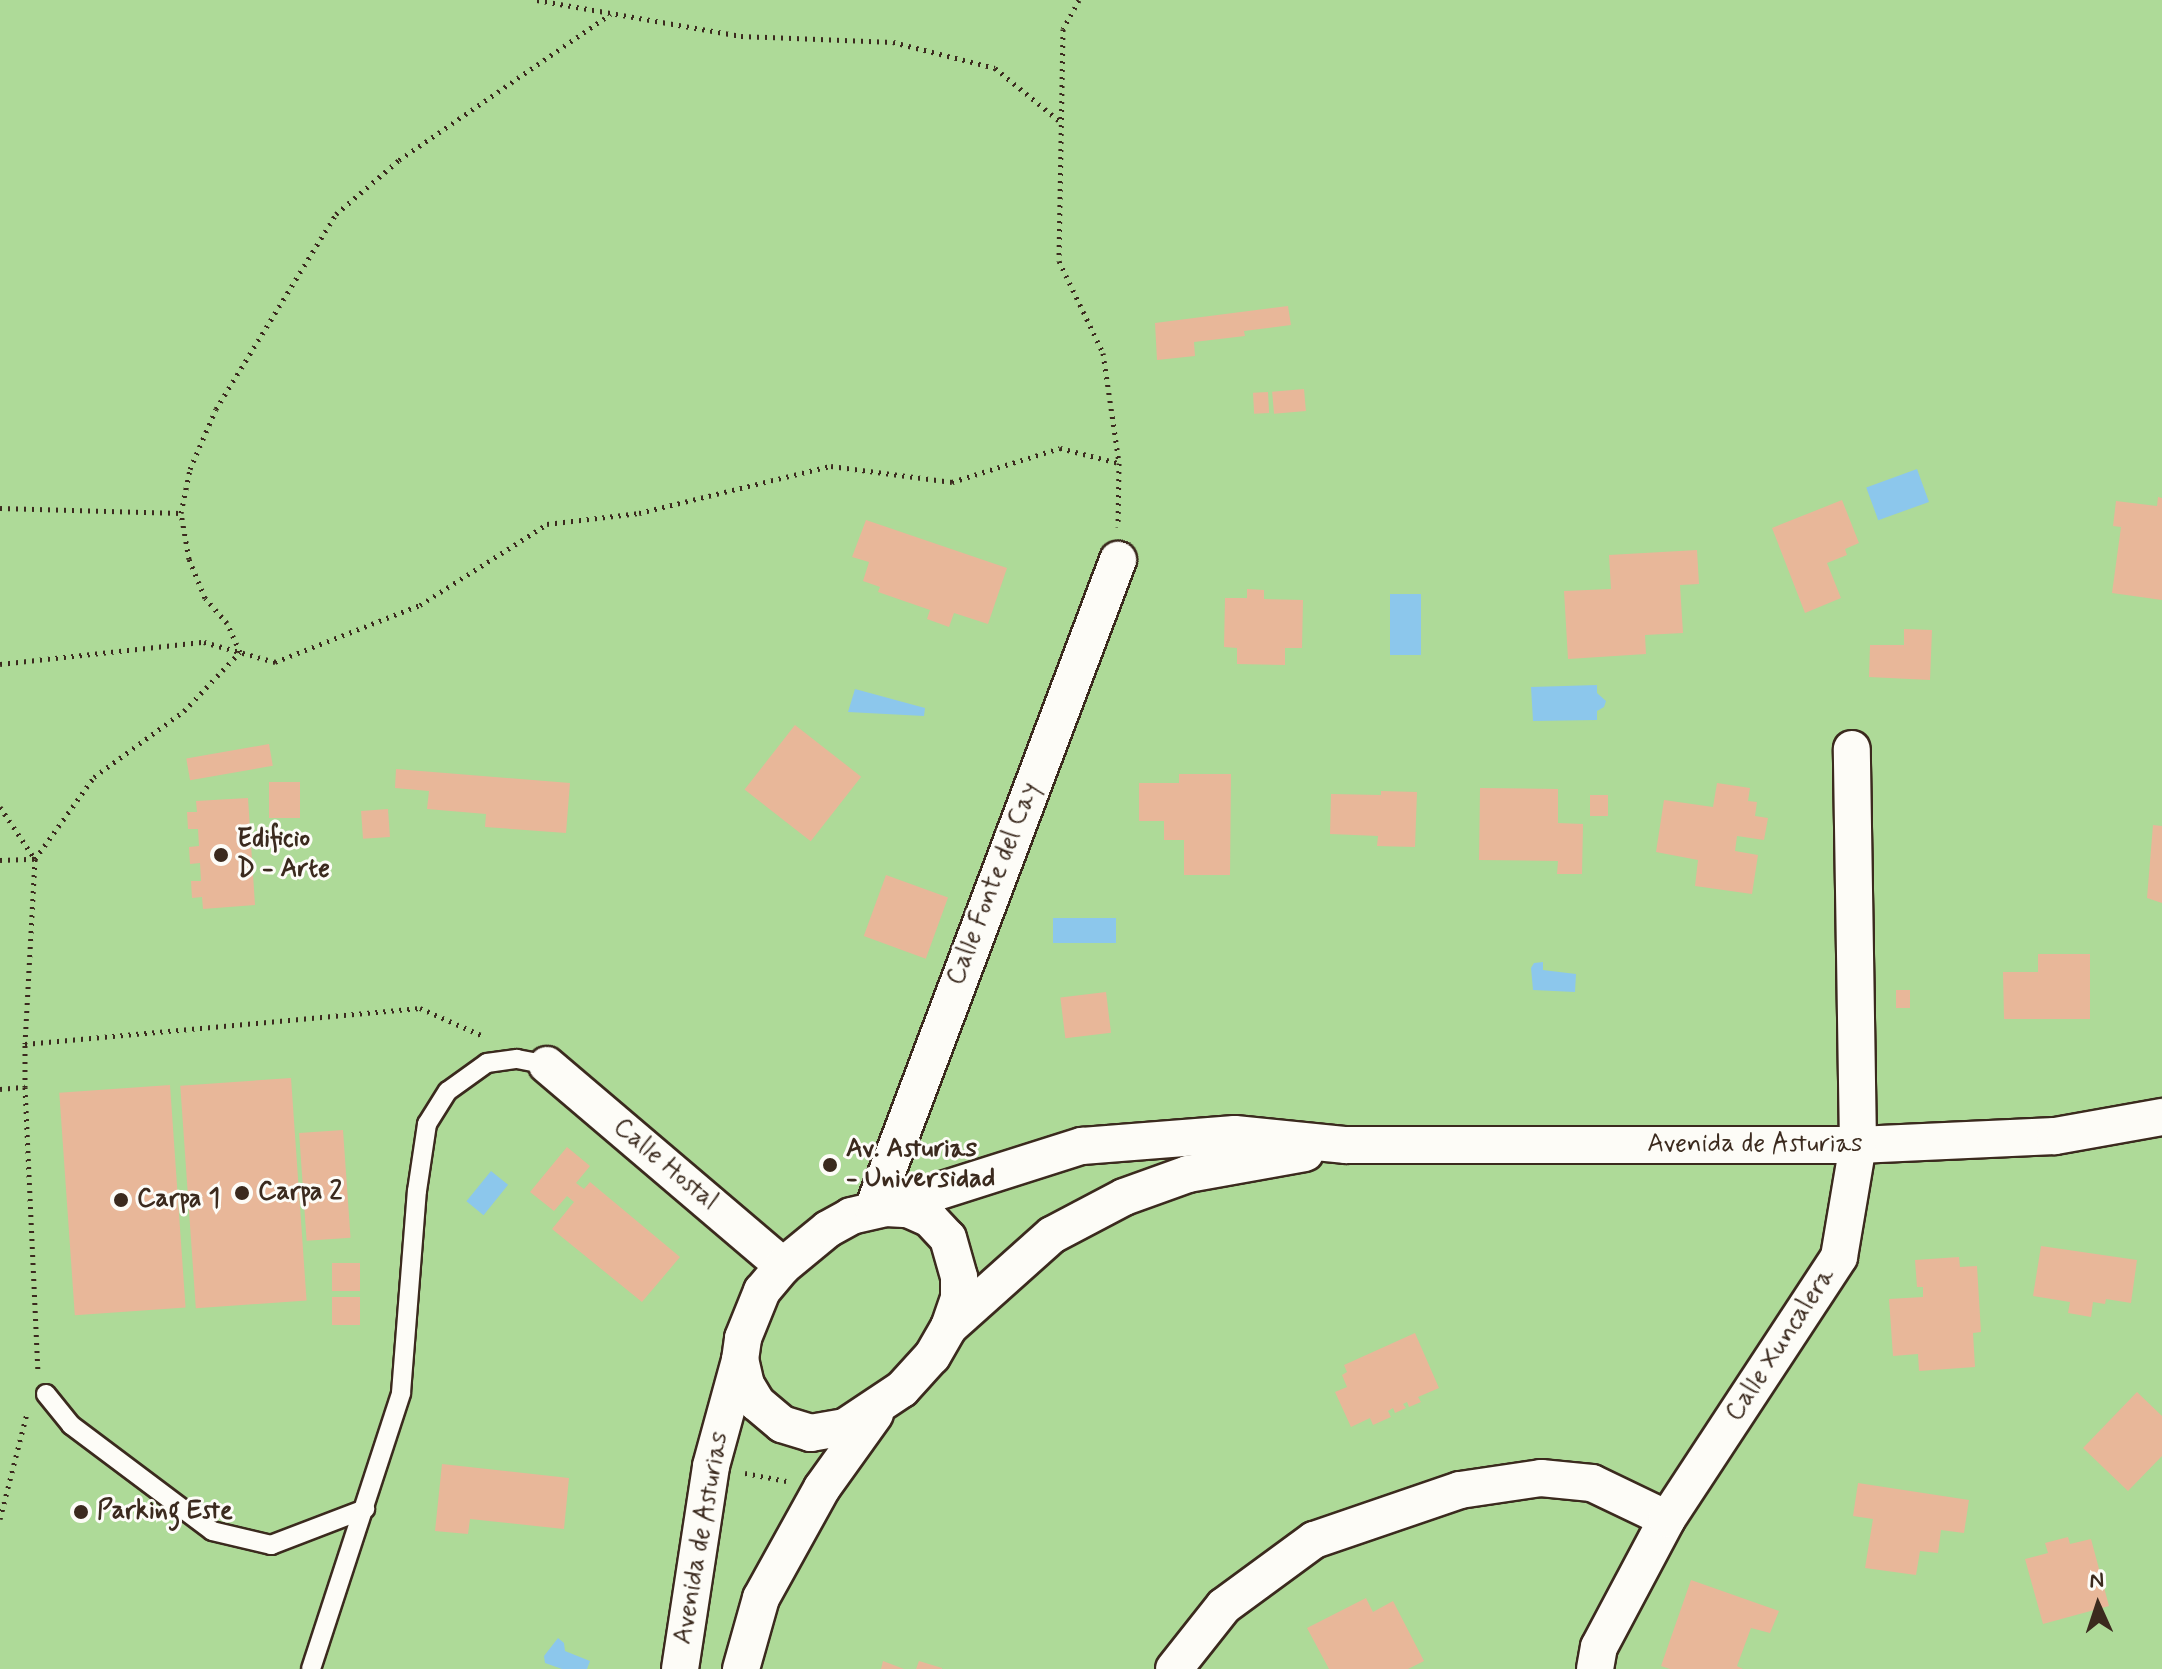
<!DOCTYPE html>
<html>
<head>
<meta charset="utf-8">
<style>
  body { margin:0 }
  #map { position:relative; width:2162px; height:1669px; overflow:hidden; background:#f9eee4; font-family:Mynerve,sans-serif }
  div>[style] { position:absolute }
  [style*='--x'] { left:calc(var(--x)*1px); top:calc(var(--y)*1px); width:calc(var(--w)*1px); rotate:calc(var(--a)*1deg) }
  .green>* { inset:0; background:#aeda98; transform-origin:0 0 }
  .water>* { inset:0; background:#8cc7ec; transform-origin:0 0 }
  .building>* { inset:0; background:#e8b799; transform-origin:0 0 }
  .path>* { height:5px; margin-top:-2.5px; transform-origin:0; background:repeating-linear-gradient(90deg,#3b2a1e 0 2px,transparent 0 8px) }
  .roads { filter:drop-shadow(2px 0 #3b2a1e) drop-shadow(-2px 0 #3b2a1e) drop-shadow(0 2px #3b2a1e) drop-shadow(0 -2px #3b2a1e) }
  .service>* { height:18px; margin:-9px; padding:0 9px; transform-origin:9px; border-radius:9px; background:#fdfcf7 }
  .minor>* { height:36px; margin:-18px; padding:0 18px; transform-origin:18px; border-radius:18px; background:#fdfcf7 }
  .dots>* { width:22px; height:22px; translate:-50% -50%; box-sizing:border-box; border:4px solid #fdfcf7; border-radius:50% }
  span { translate:-50% -50%; white-space:nowrap; text-align:center; line-height:1.15; -webkit-text-stroke:6px #fdfcf7; paint-order:stroke }
  .poi-label { font-size:26px; color:#3b2a1e; font-weight:700 }
  .left { translate:0 -50%; text-align:left }
  .street-label { font-size:26px; color:#3b2a1e }
  .north { position:absolute; left:2058px; top:1565px; width:80px; height:80px; -webkit-text-stroke:6px #fdfcf7; paint-order:stroke; rotate:357deg; font-size:22px; font-weight:700; line-height:32px; text-align:center; color:#3b2a1e }
  .north::after { content:''; display:block; margin:auto; width:28px; height:36px; background:#3b2a1e; clip-path:polygon(50% 0,100% 100%,50% 72%,0 100%) }
</style>
</head>
<body>
<div id="map">
  <div class="green">
    <div style="left:0;top:0;width:2162px;height:1669px"></div>
  </div>
  <div class="water">
    <div style="left:1917px;top:469px;width:35px;height:54px;rotate:70deg"></div>
    <div style="left:1390px;top:594px;width:31px;height:61px"></div>
    <div style="clip-path:polygon(1597px 685px,1597px 693px,1606px 701px,1604px 707px,1597px 711px,1597px 720px,1533px 721px,1531px 687px)"></div>
    <div style="clip-path:polygon(855px 689px,925px 708px,924px 716px,848px 712px)"></div>
    <div style="left:1116px;top:918px;width:25px;height:63px;rotate:90deg"></div>
    <div style="clip-path:polygon(1543px 962px,1543px 970px,1576px 974px,1575px 992px,1533px 990px,1531px 968px,1534px 963px)"></div>
    <div style="left:491px;top:1171px;width:22px;height:39px;rotate:39deg"></div>
    <div style="clip-path:polygon(558px 1638px,564px 1643px,565px 1651px,590px 1661px,587px 1669px,562px 1669px,545px 1663px,544px 1656px)"></div>
  </div>
  <div class="building">
    <div style="clip-path:polygon(1288px 306px,1291px 325px,1244px 331px,1245px 336px,1194px 342px,1195px 356px,1157px 360px,1155px 323px)"></div>
    <div style="left:1304px;top:389px;width:22px;height:32px;rotate:85deg"></div>
    <div style="left:1268px;top:392px;width:21px;height:15px;rotate:87deg"></div>
    <div style="clip-path:polygon(2158px 497px,2162px 498px,2162px 600px,2112px 593px,2121px 527px,2113px 526px,2116px 501px,2157px 506px)"></div>
    <div style="clip-path:polygon(1842px 500px,1859px 543px,1845px 549px,1847px 555px,1827px 563px,1841px 598px,1805px 613px,1772px 528px)"></div>
    <div style="clip-path:polygon(866px 520px,1007px 568px,988px 624px,954px 613px,949px 627px,927px 619px,930px 610px,878px 592px,880px 587px,863px 581px,869px 562px,852px 557px)"></div>
    <div style="clip-path:polygon(1697px 550px,1699px 584px,1680px 585px,1683px 633px,1645px 635px,1646px 654px,1568px 659px,1564px 591px,1611px 589px,1609px 555px)"></div>
    <div style="clip-path:polygon(1247px 589px,1264px 590px,1264px 599px,1303px 600px,1302px 648px,1285px 648px,1285px 665px,1237px 664px,1237px 648px,1224px 647px,1225px 598px,1247px 598px)"></div>
    <div style="clip-path:polygon(1904px 629px,1932px 630px,1930px 680px,1869px 677px,1870px 645px,1904px 645px)"></div>
    <div style="left:795px;top:725px;width:84px;height:82px;rotate:38deg"></div>
    <div style="left:269px;top:744px;width:22px;height:84px;rotate:80deg"></div>
    <div style="clip-path:polygon(396px 769px,570px 783px,566px 833px,485px 827px,486px 814px,427px 809px,429px 791px,395px 788px)"></div>
    <div style="clip-path:polygon(1179px 774px,1231px 774px,1230px 875px,1184px 875px,1184px 840px,1164px 840px,1164px 821px,1139px 821px,1139px 783px,1179px 783px)"></div>
    <div style="left:269px;top:782px;width:31px;height:36px"></div>
    <div style="clip-path:polygon(1717px 783px,1750px 788px,1748px 801px,1757px 802px,1755px 816px,1768px 818px,1764px 840px,1737px 836px,1735px 851px,1758px 855px,1752px 894px,1695px 886px,1698px 860px,1656px 852px,1664px 800px,1713px 807px)"></div>
    <div style="clip-path:polygon(1480px 788px,1558px 789px,1558px 823px,1583px 824px,1582px 874px,1557px 874px,1558px 861px,1479px 860px)"></div>
    <div style="clip-path:polygon(1381px 791px,1417px 792px,1415px 847px,1377px 846px,1378px 836px,1330px 834px,1331px 794px,1381px 795px)"></div>
    <div style="left:1608px;top:795px;width:21px;height:18px;rotate:90deg"></div>
    <div style="clip-path:polygon(248px 798px,255px 905px,203px 909px,202px 897px,192px 898px,191px 881px,201px 881px,200px 863px,190px 864px,189px 847px,199px 846px,198px 829px,188px 829px,187px 812px,197px 812px,196px 801px)"></div>
    <div style="left:388px;top:809px;width:28px;height:27px;rotate:86deg"></div>
    <div style="clip-path:polygon(2153px 825px,2162px 826px,2162px 903px,2147px 898px)"></div>
    <div style="left:886px;top:875px;width:66px;height:65px;rotate:20deg"></div>
    <div style="clip-path:polygon(2038px 954px,2090px 954px,2090px 1019px,2004px 1019px,2003px 972px,2038px 972px)"></div>
    <div style="left:1896px;top:990px;width:14px;height:18px"></div>
    <div style="left:1106px;top:992px;width:41px;height:46px;rotate:83deg"></div>
    <div style="left:291px;top:1078px;width:223px;height:111px;rotate:86deg"></div>
    <div style="left:170px;top:1085px;width:223px;height:111px;rotate:86deg"></div>
    <div style="left:343px;top:1130px;width:108px;height:44px;rotate:86deg"></div>
    <div style="clip-path:polygon(567px 1147px,590px 1166px,576px 1183px,584px 1189px,590px 1182px,680px 1257px,642px 1302px,552px 1229px,574px 1202px,567px 1196px,554px 1211px,530px 1192px)"></div>
    <div style="clip-path:polygon(2041px 1246px,2137px 1260px,2131px 1303px,2106px 1299px,2105px 1304px,2093px 1302px,2091px 1317px,2068px 1313px,2070px 1302px,2033px 1296px)"></div>
    <div style="clip-path:polygon(1959px 1257px,1960px 1267px,1977px 1266px,1981px 1332px,1973px 1333px,1975px 1367px,1919px 1371px,1918px 1354px,1893px 1356px,1889px 1299px,1923px 1297px,1923px 1287px,1917px 1287px,1915px 1260px)"></div>
    <div style="left:332px;top:1263px;width:28px;height:28px"></div>
    <div style="left:332px;top:1297px;width:28px;height:28px"></div>
    <div style="clip-path:polygon(1415px 1333px,1439px 1388px,1418px 1397px,1421px 1402px,1409px 1407px,1407px 1402px,1403px 1404px,1406px 1408px,1395px 1413px,1393px 1408px,1388px 1411px,1391px 1417px,1373px 1425px,1370px 1418px,1351px 1427px,1335px 1392px,1347px 1387px,1342px 1375px,1347px 1372px,1344px 1365px)"></div>
    <div style="clip-path:polygon(2137px 1392px,2162px 1416px,2162px 1456px,2128px 1491px,2083px 1448px)"></div>
    <div style="clip-path:polygon(442px 1464px,569px 1478px,564px 1529px,470px 1519px,468px 1534px,435px 1531px)"></div>
    <div style="clip-path:polygon(1858px 1483px,1969px 1500px,1964px 1533px,1941px 1530px,1938px 1553px,1920px 1551px,1916px 1575px,1865px 1568px,1873px 1519px,1853px 1516px)"></div>
    <div style="clip-path:polygon(2068px 1537px,2070px 1544px,2091px 1539px,2109px 1606px,2043px 1624px,2025px 1559px,2048px 1553px,2045px 1543px)"></div>
    <div style="clip-path:polygon(1691px 1580px,1779px 1611px,1770px 1633px,1751px 1628px,1737px 1666px,1743px 1669px,1670px 1669px,1661px 1666px)"></div>
    <div style="clip-path:polygon(1366px 1598px,1373px 1612px,1393px 1601px,1424px 1661px,1408px 1669px,1329px 1669px,1307px 1628px)"></div>
    <div style="clip-path:polygon(883px 1661px,904px 1669px,881px 1669px)"></div>
    <div style="clip-path:polygon(919px 1661px,942px 1668px,942px 1669px,916px 1669px)"></div>
  </div>
  <div class="path">
    <div style="--x:537;--y:0;--w:207;--a:10"></div>
    <div style="--x:741;--y:36;--w:152;--a:2.3"></div>
    <div style="--x:893;--y:42;--w:105;--a:14.3"></div>
    <div style="--x:995;--y:68;--w:87;--a:39.4"></div>
    <div style="--x:1079;--y:0;--w:33;--a:119"></div>
    <div style="--x:1063;--y:29;--w:232;--a:91"></div>
    <div style="--x:1059;--y:261;--w:102;--a:64.4"></div>
    <div style="--x:1103;--y:353;--w:111;--a:81.7"></div>
    <div style="--x:1119;--y:463;--w:64;--a:90.9"></div>
    <div style="--x:0;--y:508;--w:181;--a:1.6"></div>
    <div style="--x:0;--y:664;--w:205;--a:-6.2"></div>
    <div style="--x:204;--y:642;--w:74;--a:15.7"></div>
    <div style="--x:275;--y:662;--w:156;--a:-21.5"></div>
    <div style="--x:420;--y:605;--w:151;--a:-32.5"></div>
    <div style="--x:547;--y:524;--w:93;--a:-6.8"></div>
    <div style="--x:639;--y:513;--w:198;--a:-13.8"></div>
    <div style="--x:831;--y:466;--w:122;--a:7.5"></div>
    <div style="--x:952;--y:482;--w:113;--a:-17.5"></div>
    <div style="--x:1060;--y:448;--w:61;--a:14.3"></div>
    <div style="--x:0;--y:807;--w:63;--a:56.1"></div>
    <div style="--x:35;--y:859;--w:185;--a:93.1"></div>
    <div style="--x:25;--y:1044;--w:397;--a:-5.2"></div>
    <div style="--x:420;--y:1008;--w:67;--a:23.9"></div>
    <div style="--x:0;--y:860;--w:35;--a:-2"></div>
    <div style="--x:35;--y:859;--w:101;--a:-54.3"></div>
    <div style="--x:94;--y:777;--w:112;--a:-36.3"></div>
    <div style="--x:184;--y:711;--w:81;--a:-46.5"></div>
    <div style="--x:240;--y:652;--w:32;--a:-114"></div>
    <div style="--x:227;--y:623;--w:33;--a:-131"></div>
    <div style="--x:205;--y:598;--w:42;--a:-112.3"></div>
    <div style="--x:189;--y:559;--w:47;--a:-99.9"></div>
    <div style="--x:181;--y:513;--w:45;--a:-78.4"></div>
    <div style="--x:190;--y:469;--w:65;--a:-66.6"></div>
    <div style="--x:216;--y:409;--w:229;--a:-58.4"></div>
    <div style="--x:336;--y:214;--w:83;--a:-40.6"></div>
    <div style="--x:399;--y:160;--w:257;--a:-34.6"></div>
    <div style="--x:25;--y:1087;--w:43;--a:-90"></div>
    <div style="--x:0;--y:1089;--w:25;--a:-5"></div>
    <div style="--x:25;--y:1087;--w:282;--a:87.4"></div>
    <div style="--x:745;--y:1473;--w:42;--a:11"></div>
    <div style="--x:0;--y:1519;--w:109;--a:-75.7"></div>
  </div>
  <div class="roads">
    <div class="service">
      <div style="--x:46;--y:1394;--w:40;--a:51"></div>
      <div style="--x:71;--y:1425;--w:176;--a:36.9"></div>
      <div style="--x:212;--y:1531;--w:61;--a:13.3"></div>
      <div style="--x:271;--y:1545;--w:101;--a:-21"></div>
      <div style="--x:311;--y:1669;--w:290;--a:-71.9"></div>
      <div style="--x:401;--y:1393;--w:203;--a:-85.5"></div>
      <div style="--x:417;--y:1191;--w:68;--a:-81.5"></div>
      <div style="--x:427;--y:1124;--w:39;--a:-58"></div>
      <div style="--x:448;--y:1091;--w:48;--a:-35.7"></div>
      <div style="--x:487;--y:1063;--w:30;--a:-8"></div>
      <div style="--x:517;--y:1059;--w:31;--a:11"></div>
    </div>
    <div class="minor">
      <div style="--x:547;--y:1065;--w:310;--a:40.4"></div>
      <div style="--x:886;--y:1208;--w:206;--a:-17.6"></div>
      <div style="--x:1082;--y:1146;--w:153;--a:-4.5"></div>
      <div style="--x:1235;--y:1134;--w:112;--a:5.7"></div>
      <div style="--x:1346;--y:1145;--w:512;--a:0"></div>
      <div style="--x:1858;--y:1145;--w:197;--a:-2.6"></div>
      <div style="--x:2055;--y:1136;--w:109;--a:-10.1"></div>
      <div style="--x:886;--y:1208;--w:22;--a:3"></div>
      <div style="--x:908;--y:1209;--w:24;--a:24"></div>
      <div style="--x:930;--y:1219;--w:26;--a:47"></div>
      <div style="--x:948;--y:1238;--w:41;--a:74.2"></div>
      <div style="--x:959;--y:1277;--w:21;--a:90"></div>
      <div style="--x:959;--y:1298;--w:31;--a:109"></div>
      <div style="--x:949;--y:1327;--w:34;--a:120"></div>
      <div style="--x:932;--y:1356;--w:45;--a:132.3"></div>
      <div style="--x:902;--y:1389;--w:69;--a:146.3"></div>
      <div style="--x:845;--y:1427;--w:35;--a:170"></div>
      <div style="--x:811;--y:1433;--w:30;--a:-163"></div>
      <div style="--x:782;--y:1424;--w:33;--a:-140"></div>
      <div style="--x:757;--y:1403;--w:21;--a:-121"></div>
      <div style="--x:746;--y:1385;--w:26;--a:-103"></div>
      <div style="--x:740;--y:1360;--w:22;--a:-82"></div>
      <div style="--x:743;--y:1338;--w:51;--a:-68"></div>
      <div style="--x:762;--y:1291;--w:33;--a:-50"></div>
      <div style="--x:783;--y:1266;--w:58;--a:-39.4"></div>
      <div style="--x:828;--y:1229;--w:26;--a:-29"></div>
      <div style="--x:851;--y:1216;--w:36;--a:-13"></div>
      <div style="--x:873;--y:1209;--w:694;--a:-69.32"></div>
      <div style="--x:949;--y:1327;--w:138;--a:-41.8"></div>
      <div style="--x:1052;--y:1235;--w:81;--a:-27.8"></div>
      <div style="--x:1124;--y:1197;--w:68;--a:-19.8"></div>
      <div style="--x:1188;--y:1174;--w:119;--a:-10.2"></div>
      <div style="--x:680;--y:1669;--w:205;--a:-81.3"></div>
      <div style="--x:711;--y:1466;--w:110;--a:-74.7"></div>
      <div style="--x:741;--y:1669;--w:74;--a:-74.3"></div>
      <div style="--x:761;--y:1598;--w:126;--a:-61"></div>
      <div style="--x:822;--y:1488;--w:91;--a:-54.4"></div>
      <div style="--x:1174;--y:1669;--w:80;--a:-51.6"></div>
      <div style="--x:1224;--y:1606;--w:112;--a:-36.3"></div>
      <div style="--x:1314;--y:1540;--w:154;--a:-18.9"></div>
      <div style="--x:1460;--y:1490;--w:82;--a:-8.4"></div>
      <div style="--x:1541;--y:1478;--w:51;--a:5.6"></div>
      <div style="--x:1592;--y:1483;--w:83;--a:25.6"></div>
      <div style="--x:1595;--y:1669;--w:22;--a:-80"></div>
      <div style="--x:1599;--y:1647;--w:145;--a:-62"></div>
      <div style="--x:1667;--y:1519;--w:313;--a:-56.7"></div>
      <div style="--x:1839;--y:1257;--w:114;--a:-80.4"></div>
      <div style="--x:1858;--y:1145;--w:396;--a:-90.9"></div>
    </div>
  </div>
  <div class="dots">
    <div style="left:221px;top:855px;background:#3b2a1e"></div>
    <div style="left:830px;top:1165px;background:#3b2a1e"></div>
    <div style="left:242px;top:1193px;background:#3b2a1e"></div>
    <div style="left:121px;top:1200px;background:#3b2a1e"></div>
    <div style="left:81px;top:1512px;background:#3b2a1e"></div>
  </div>
  <div class="poi-label">
    <span class="left" style="left:237px;top:855px">Edificio<br>D - Arte</span>
    <span class="left" style="left:846px;top:1165px">Av. Asturias<br>- Universidad</span>
    <span class="left" style="left:258px;top:1193px">Carpa 2</span>
    <span class="left" style="left:137px;top:1200px">Carpa 1</span>
    <span class="left" style="left:97px;top:1512px">Parking Este</span>
  </div>
  <div class="street-label">
    <span style="left:994px;top:884px;rotate:-69deg">Calle Fonte del Cay</span>
    <span style="left:1755px;top:1145px">Avenida de Asturias</span>
    <span style="left:665px;top:1165px;rotate:40deg">Calle Hostal</span>
    <span style="left:1781px;top:1345px;rotate:-57deg">Calle Xuncalera</span>
    <span style="left:702px;top:1538px;rotate:-80deg">Avenida de Asturias</span>
  </div>
  <div class="north">N</div>
</div>
</body>
</html>
